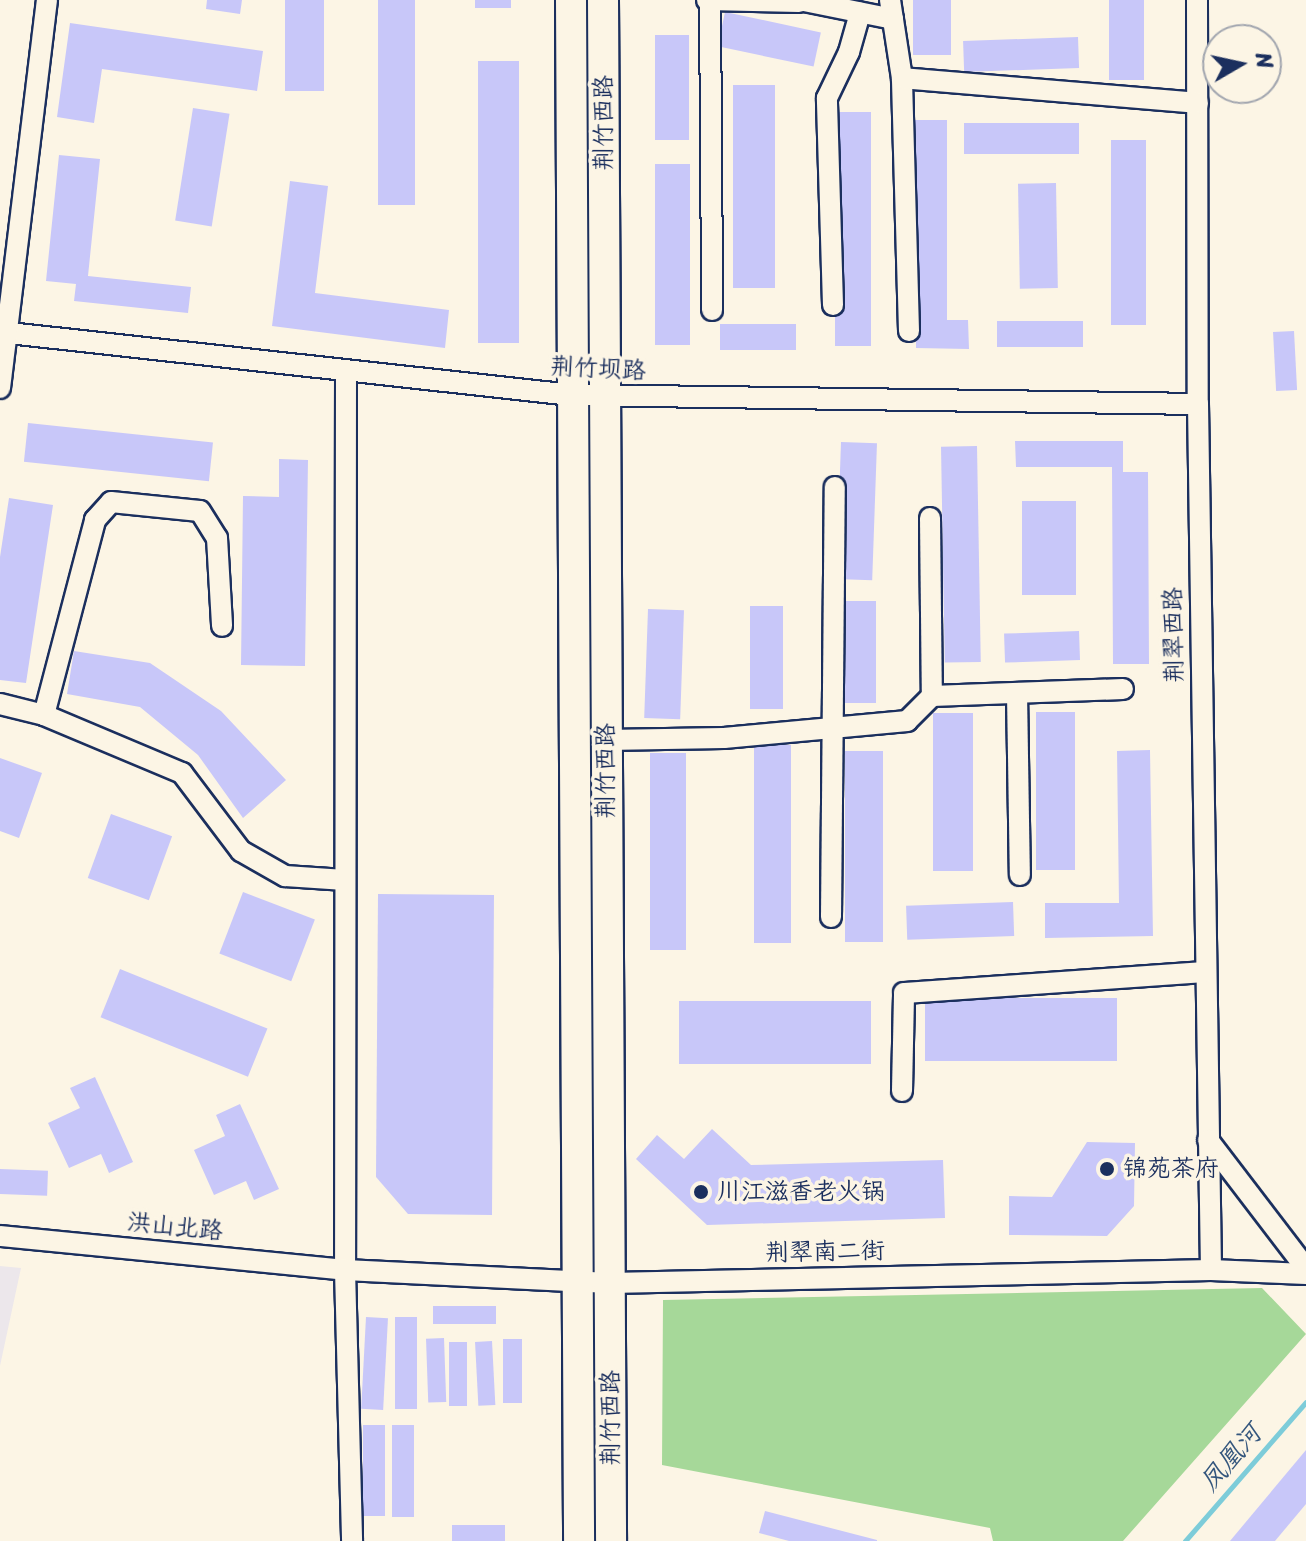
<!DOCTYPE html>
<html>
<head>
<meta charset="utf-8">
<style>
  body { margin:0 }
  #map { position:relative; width:1306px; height:1541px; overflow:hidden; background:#fcf5e5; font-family:Sriracha,"LXGW WenKai TC",sans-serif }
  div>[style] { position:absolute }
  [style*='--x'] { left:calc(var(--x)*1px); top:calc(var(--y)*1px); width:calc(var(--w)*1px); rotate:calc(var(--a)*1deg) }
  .built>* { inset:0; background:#ece7eb }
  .green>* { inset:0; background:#a6d899 }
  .stream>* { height:5px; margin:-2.5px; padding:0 2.5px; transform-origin:2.5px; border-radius:2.5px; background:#7dccd9 }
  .building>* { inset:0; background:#c8c7f9; transform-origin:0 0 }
  .roads { filter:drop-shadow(2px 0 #1b2f5e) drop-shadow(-2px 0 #1b2f5e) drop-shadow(0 2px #1b2f5e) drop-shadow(0 -2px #1b2f5e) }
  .street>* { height:20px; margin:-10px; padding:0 10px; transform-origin:10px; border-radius:10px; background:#fcf5e5 }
  .secondary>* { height:30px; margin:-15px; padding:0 15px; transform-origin:15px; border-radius:15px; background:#fcf5e5 }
  .dots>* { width:22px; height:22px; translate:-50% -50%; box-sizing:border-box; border:4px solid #fcf5e5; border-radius:50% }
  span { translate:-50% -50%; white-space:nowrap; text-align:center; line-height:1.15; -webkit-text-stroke:7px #fcf5e5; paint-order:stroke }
  .street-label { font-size:24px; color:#1b2f5e }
  .poi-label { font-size:24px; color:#1b2f5e }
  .left { translate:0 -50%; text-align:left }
  .water-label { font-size:26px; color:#34567d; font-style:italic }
  .north { position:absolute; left:1202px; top:24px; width:80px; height:80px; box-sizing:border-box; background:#fcf5e5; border:2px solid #a2a6af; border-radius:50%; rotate:81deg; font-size:22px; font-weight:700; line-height:32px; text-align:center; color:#1b2f5e }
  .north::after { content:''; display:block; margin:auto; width:28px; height:36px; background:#1b2f5e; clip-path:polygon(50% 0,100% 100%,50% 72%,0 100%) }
</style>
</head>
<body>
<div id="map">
  <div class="built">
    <div style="clip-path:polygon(0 1266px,21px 1268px,0 1366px)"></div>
  </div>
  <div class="green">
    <div style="clip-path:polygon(1262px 1288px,1306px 1334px,1123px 1541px,993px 1541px,990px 1528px,662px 1465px,663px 1300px)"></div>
  </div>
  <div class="stream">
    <div style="--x:1185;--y:1541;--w:184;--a:-49"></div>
  </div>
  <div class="building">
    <div style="clip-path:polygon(207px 0,242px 0,240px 14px,206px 9px)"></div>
    <div style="left:285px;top:0;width:39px;height:91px"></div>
    <div style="left:378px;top:0;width:37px;height:205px"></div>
    <div style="left:475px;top:0;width:36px;height:8px"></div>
    <div style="left:913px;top:0;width:38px;height:55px"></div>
    <div style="left:1109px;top:0;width:35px;height:80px"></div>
    <div style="left:725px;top:12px;width:98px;height:35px;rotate:12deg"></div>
    <div style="clip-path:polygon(70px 23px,263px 51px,257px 91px,102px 69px,94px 123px,57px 117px)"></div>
    <div style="left:655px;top:35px;width:34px;height:105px"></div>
    <div style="left:1078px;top:37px;width:31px;height:115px;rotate:88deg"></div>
    <div style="left:478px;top:61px;width:41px;height:282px"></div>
    <div style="left:733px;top:85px;width:42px;height:203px"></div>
    <div style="left:193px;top:108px;width:37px;height:114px;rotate:9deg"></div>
    <div style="left:835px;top:112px;width:36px;height:234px"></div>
    <div style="clip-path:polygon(915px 120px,947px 120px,947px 320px,968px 320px,969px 349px,916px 348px)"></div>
    <div style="left:1079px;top:123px;width:31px;height:115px;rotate:90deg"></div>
    <div style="left:1146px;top:140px;width:185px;height:35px;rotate:90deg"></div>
    <div style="clip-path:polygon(59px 155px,100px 159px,88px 276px,191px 287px,188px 313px,74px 301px,76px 284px,46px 281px)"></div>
    <div style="left:655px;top:164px;width:35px;height:181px"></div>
    <div style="clip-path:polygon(290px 181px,328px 186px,315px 293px,449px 310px,445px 348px,272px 326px)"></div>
    <div style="left:1056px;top:183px;width:105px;height:38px;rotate:89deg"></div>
    <div style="left:1083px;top:321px;width:26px;height:86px;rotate:90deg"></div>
    <div style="left:720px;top:324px;width:76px;height:26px"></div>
    <div style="left:1294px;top:331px;width:59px;height:21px;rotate:87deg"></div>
    <div style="left:28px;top:423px;width:186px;height:39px;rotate:6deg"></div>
    <div style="clip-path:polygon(1015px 441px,1123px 441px,1123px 472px,1148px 472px,1149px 664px,1113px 664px,1112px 467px,1016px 467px)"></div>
    <div style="left:841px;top:442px;width:36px;height:137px;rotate:2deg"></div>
    <div style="left:977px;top:446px;width:216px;height:36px;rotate:89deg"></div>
    <div style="clip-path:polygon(279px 459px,308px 460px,305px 666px,241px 665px,243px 496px,279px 497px)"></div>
    <div style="clip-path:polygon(9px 498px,53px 505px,26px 683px,0 680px,0 557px)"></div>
    <div style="left:1022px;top:501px;width:54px;height:94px"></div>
    <div style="left:843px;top:601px;width:33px;height:102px"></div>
    <div style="left:750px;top:606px;width:33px;height:103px"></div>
    <div style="left:648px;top:609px;width:36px;height:109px;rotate:2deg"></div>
    <div style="left:1079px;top:631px;width:29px;height:75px;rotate:88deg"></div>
    <div style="clip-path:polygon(74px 651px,150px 663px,221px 711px,286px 780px,243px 818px,198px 755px,140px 707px,67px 694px)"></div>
    <div style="left:1036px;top:712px;width:39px;height:158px"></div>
    <div style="left:933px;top:713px;width:40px;height:158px"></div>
    <div style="left:791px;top:745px;width:198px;height:37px;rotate:90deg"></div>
    <div style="clip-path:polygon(1150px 750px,1153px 936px,1045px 938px,1045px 903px,1119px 903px,1117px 751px)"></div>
    <div style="left:845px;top:751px;width:38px;height:191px"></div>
    <div style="left:650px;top:753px;width:36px;height:197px"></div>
    <div style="clip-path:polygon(0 758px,42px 773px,19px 838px,0 831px)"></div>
    <div style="left:111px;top:814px;width:65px;height:68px;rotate:20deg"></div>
    <div style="left:243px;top:892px;width:77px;height:66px;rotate:21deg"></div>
    <div style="clip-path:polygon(378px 894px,494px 895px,492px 1215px,408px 1214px,376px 1177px)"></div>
    <div style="left:1013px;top:902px;width:34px;height:107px;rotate:88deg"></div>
    <div style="left:120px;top:969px;width:159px;height:52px;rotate:22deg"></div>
    <div style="left:925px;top:998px;width:192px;height:63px"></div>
    <div style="left:679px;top:1001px;width:192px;height:63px"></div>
    <div style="clip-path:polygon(95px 1077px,133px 1162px,109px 1173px,101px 1154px,69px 1168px,48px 1123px,80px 1108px,70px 1088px)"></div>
    <div style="clip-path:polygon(240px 1104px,279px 1189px,254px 1200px,246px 1181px,214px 1195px,194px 1150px,225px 1136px,216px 1115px)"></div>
    <div style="clip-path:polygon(712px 1129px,751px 1165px,943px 1160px,945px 1218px,707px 1225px,636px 1159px,657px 1135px,684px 1159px)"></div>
    <div style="clip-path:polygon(1087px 1142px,1135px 1143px,1134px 1206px,1107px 1236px,1009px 1235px,1009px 1196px,1052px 1197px)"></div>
    <div style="left:0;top:1169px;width:48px;height:25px;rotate:2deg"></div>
    <div style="left:433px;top:1306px;width:63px;height:18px"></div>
    <div style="left:366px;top:1317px;width:22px;height:92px;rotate:3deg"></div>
    <div style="left:395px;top:1317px;width:22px;height:92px"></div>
    <div style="left:444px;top:1338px;width:64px;height:18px;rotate:88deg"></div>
    <div style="left:503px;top:1339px;width:19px;height:64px"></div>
    <div style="left:492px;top:1341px;width:64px;height:17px;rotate:87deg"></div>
    <div style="left:449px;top:1342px;width:18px;height:64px"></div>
    <div style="left:363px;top:1425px;width:22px;height:91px"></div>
    <div style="left:392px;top:1425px;width:22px;height:92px"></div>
    <div style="clip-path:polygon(1306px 1450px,1306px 1504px,1275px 1541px,1230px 1541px)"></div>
    <div style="clip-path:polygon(765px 1511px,877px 1540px,877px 1541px,789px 1541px,759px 1533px)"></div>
    <div style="left:452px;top:1525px;width:53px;height:16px"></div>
  </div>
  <div class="roads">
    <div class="street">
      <div style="--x:707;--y:0;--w:92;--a:1.2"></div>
      <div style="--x:710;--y:0;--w:310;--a:89.6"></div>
      <div style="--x:799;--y:0;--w:96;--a:11.4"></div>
      <div style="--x:890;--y:0;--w:79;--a:81.3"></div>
      <div style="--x:1197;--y:0;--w:404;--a:89.9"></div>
      <div style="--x:1198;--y:404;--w:866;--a:89.14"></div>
      <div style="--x:833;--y:305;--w:207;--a:-91.7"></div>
      <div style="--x:827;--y:98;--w:51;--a:-64.4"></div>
      <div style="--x:849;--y:52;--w:41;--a:-74.2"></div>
      <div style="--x:909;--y:331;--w:253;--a:-91.6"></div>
      <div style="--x:902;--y:78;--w:297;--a:4.8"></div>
      <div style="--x:0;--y:332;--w:575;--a:6.29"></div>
      <div style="--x:572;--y:395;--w:626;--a:0.82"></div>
      <div style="--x:346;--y:373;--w:897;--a:90.06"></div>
      <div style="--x:345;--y:1270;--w:271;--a:88.5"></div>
      <div style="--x:0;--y:388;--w:391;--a:-83.1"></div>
      <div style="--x:930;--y:518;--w:178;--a:89.4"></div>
      <div style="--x:1017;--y:693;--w:182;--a:89.1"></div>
      <div style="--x:0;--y:704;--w:45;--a:14"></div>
      <div style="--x:44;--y:715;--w:150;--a:22.8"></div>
      <div style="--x:182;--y:773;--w:98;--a:52.9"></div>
      <div style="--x:241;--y:851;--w:51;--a:29.6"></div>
      <div style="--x:285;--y:876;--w:60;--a:3.8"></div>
      <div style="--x:44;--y:715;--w:202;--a:-75.3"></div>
      <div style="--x:95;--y:520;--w:24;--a:-48"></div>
      <div style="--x:111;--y:502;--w:89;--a:5.8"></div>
      <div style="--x:200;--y:511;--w:32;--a:58"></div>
      <div style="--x:217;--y:538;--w:88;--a:86.7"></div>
      <div style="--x:606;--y:740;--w:118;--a:-1"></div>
      <div style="--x:724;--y:738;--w:184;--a:-5.3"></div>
      <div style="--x:907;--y:721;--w:35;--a:-45"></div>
      <div style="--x:932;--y:696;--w:191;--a:-2.1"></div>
      <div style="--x:831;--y:917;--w:430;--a:-89.5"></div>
      <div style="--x:902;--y:1091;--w:98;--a:-88.8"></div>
      <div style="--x:904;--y:993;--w:302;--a:-4"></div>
      <div style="--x:1208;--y:1140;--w:161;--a:52.6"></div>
      <div style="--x:0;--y:1236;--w:347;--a:5.6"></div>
      <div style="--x:345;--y:1270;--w:265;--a:2.8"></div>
      <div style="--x:610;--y:1283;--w:601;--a:-1.24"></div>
      <div style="--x:1211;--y:1270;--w:95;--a:2.4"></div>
    </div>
    <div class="secondary">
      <div style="--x:571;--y:0;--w:1541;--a:89.7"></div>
      <div style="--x:603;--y:0;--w:1541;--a:89.7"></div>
    </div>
  </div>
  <div class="dots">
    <div style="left:1107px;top:1169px;background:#1b2f5e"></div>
    <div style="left:701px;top:1192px;background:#1b2f5e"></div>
  </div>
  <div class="street-label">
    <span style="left:604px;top:123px;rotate:-90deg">荆竹西路</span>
    <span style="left:598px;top:369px;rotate:3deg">荆竹坝路</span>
    <span style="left:1174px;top:635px;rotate:-91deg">荆翠西路</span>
    <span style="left:606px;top:771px;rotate:-90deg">荆竹西路</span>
    <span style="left:175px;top:1227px;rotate:6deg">洪山北路</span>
    <span style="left:825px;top:1252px;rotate:-1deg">荆翠南二街</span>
    <span style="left:611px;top:1418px;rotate:-90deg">荆竹西路</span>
  </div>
  <div class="poi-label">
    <span class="left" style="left:1123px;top:1169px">锦苑茶府</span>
    <span class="left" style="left:717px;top:1192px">川江滋香老火锅</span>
  </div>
  <div class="water-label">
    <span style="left:1231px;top:1458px;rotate:-49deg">凤凰河</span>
  </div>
  <div class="north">N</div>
</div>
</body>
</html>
